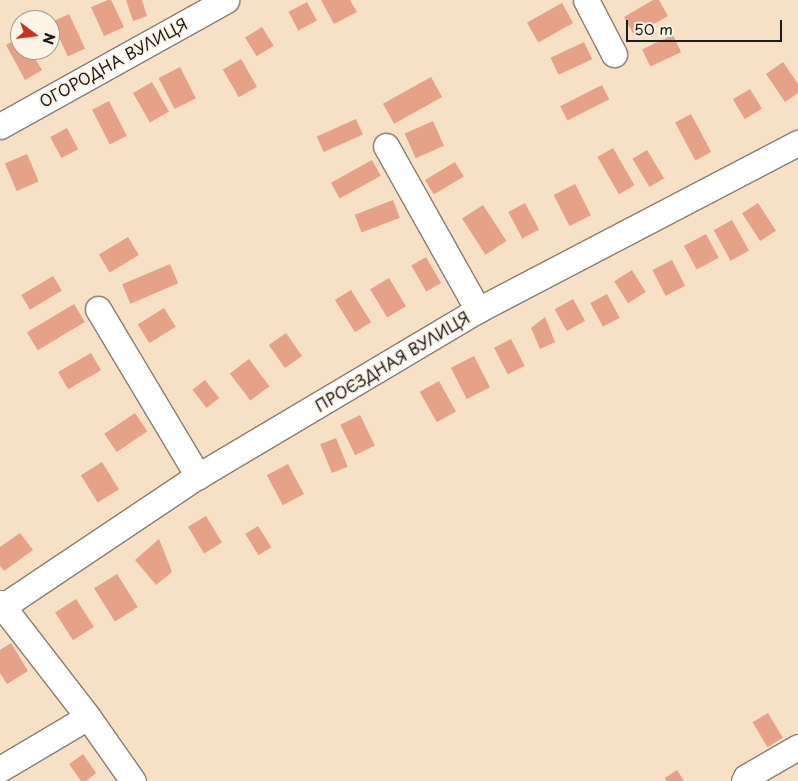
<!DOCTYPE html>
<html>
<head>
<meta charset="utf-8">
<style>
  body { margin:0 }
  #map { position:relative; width:798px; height:781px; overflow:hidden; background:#f6e1c7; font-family:"Playpen Sans",sans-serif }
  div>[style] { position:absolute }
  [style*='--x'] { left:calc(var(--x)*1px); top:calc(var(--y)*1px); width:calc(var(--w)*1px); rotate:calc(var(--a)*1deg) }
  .building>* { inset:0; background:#e6a189; transform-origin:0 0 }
  .roads { filter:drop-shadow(1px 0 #897e72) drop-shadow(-1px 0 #897e72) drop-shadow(0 1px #897e72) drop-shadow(0 -1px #897e72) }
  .street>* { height:25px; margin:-12.5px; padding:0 12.5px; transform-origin:12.5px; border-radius:12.5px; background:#fff }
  span { translate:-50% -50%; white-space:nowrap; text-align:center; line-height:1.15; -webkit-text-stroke:4px #fcf5e5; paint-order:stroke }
  .street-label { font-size:16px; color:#1c1c1c }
  .north { position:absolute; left:10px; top:10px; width:50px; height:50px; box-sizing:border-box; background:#fcf5e5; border:1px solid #a29e95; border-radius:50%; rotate:105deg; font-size:14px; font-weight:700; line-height:20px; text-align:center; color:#1c1c1c }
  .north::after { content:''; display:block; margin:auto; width:18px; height:22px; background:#c8321e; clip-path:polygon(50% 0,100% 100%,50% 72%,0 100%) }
  .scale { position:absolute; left:626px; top:20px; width:156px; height:22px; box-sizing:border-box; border:2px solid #1c1c1c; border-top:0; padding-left:6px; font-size:15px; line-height:18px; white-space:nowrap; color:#1c1c1c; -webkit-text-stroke:4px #fcf5e5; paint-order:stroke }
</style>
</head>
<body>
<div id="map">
  <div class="building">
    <div style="clip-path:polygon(108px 0,111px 0,124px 27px,104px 36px,91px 7px)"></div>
    <div style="clip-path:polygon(126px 0,142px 0,147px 16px,133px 21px)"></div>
    <div style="clip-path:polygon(321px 0,350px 0,357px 12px,334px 24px)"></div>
    <div style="clip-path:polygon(653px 0,659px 0,668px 16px,634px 35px,624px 17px)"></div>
    <div style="left:307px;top:2px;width:21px;height:21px;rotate:62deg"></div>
    <div style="left:562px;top:3px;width:23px;height:40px;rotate:61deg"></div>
    <div style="left:69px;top:14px;width:38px;height:19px;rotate:65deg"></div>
    <div style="left:262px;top:27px;width:22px;height:20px;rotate:58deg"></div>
    <div style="left:673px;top:35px;width:19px;height:34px;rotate:65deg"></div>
    <div style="clip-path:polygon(20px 37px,20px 50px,30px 50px,42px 70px,25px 80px,6px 45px)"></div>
    <div style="left:584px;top:42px;width:19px;height:37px;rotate:65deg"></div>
    <div style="left:241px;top:59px;width:32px;height:21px;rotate:60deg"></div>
    <div style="clip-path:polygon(783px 62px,798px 84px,798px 93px,785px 102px,766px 74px)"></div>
    <div style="left:180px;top:67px;width:35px;height:24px;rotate:63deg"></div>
    <div style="left:431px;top:77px;width:23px;height:55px;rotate:61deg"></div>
    <div style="left:152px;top:82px;width:34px;height:22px;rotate:60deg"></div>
    <div style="left:602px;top:85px;width:16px;height:47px;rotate:63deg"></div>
    <div style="left:750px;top:89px;width:23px;height:20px;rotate:59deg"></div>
    <div style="left:109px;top:101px;width:39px;height:19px;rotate:63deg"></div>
    <div style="left:691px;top:114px;width:43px;height:18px;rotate:62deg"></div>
    <div style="left:356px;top:119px;width:17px;height:43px;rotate:66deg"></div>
    <div style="left:433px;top:121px;width:27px;height:31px;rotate:66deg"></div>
    <div style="left:67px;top:128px;width:24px;height:19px;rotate:62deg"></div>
    <div style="left:613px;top:148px;width:43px;height:18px;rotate:60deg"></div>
    <div style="left:647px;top:150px;width:33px;height:17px;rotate:59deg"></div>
    <div style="left:27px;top:154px;width:30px;height:24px;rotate:67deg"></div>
    <div style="left:372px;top:160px;width:18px;height:47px;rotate:61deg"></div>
    <div style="left:455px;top:162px;width:17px;height:35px;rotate:59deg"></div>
    <div style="left:575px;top:184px;width:35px;height:24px;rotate:63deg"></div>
    <div style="left:393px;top:200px;width:19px;height:41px;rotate:69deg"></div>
    <div style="left:525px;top:203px;width:30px;height:19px;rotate:62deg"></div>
    <div style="left:758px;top:203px;width:33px;height:19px;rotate:57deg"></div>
    <div style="left:483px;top:205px;width:43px;height:25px;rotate:57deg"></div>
    <div style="left:732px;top:220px;width:35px;height:21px;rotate:61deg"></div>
    <div style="left:706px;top:234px;width:27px;height:25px;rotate:62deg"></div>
    <div style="left:128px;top:237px;width:21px;height:34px;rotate:59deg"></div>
    <div style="left:426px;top:257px;width:30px;height:17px;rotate:60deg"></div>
    <div style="left:672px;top:260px;width:29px;height:22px;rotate:63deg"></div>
    <div style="left:170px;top:264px;width:21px;height:52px;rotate:67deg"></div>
    <div style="left:632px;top:270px;width:26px;height:21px;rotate:58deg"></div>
    <div style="left:53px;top:276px;width:17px;height:37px;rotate:59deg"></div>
    <div style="left:389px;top:278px;width:33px;height:22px;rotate:59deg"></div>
    <div style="left:351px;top:290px;width:38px;height:19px;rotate:58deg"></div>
    <div style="left:607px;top:294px;width:27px;height:19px;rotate:62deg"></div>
    <div style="left:573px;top:299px;width:25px;height:21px;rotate:61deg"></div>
    <div style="left:74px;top:304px;width:21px;height:55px;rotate:59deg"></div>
    <div style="left:164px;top:308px;width:22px;height:31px;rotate:58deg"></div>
    <div style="clip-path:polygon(545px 317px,555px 342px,540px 349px,531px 328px)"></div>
    <div style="left:286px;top:333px;width:28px;height:21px;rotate:55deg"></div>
    <div style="left:511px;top:339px;width:30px;height:19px;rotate:63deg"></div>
    <div style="left:91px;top:353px;width:20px;height:38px;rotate:60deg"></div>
    <div style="left:474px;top:356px;width:35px;height:26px;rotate:63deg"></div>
    <div style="left:249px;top:359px;width:34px;height:24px;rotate:53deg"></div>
    <div style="left:205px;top:380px;width:23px;height:16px;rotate:52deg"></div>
    <div style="left:439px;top:381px;width:35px;height:22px;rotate:61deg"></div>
    <div style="left:135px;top:413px;width:22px;height:37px;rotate:56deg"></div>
    <div style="left:360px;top:415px;width:34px;height:22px;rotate:64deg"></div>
    <div style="left:336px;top:438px;width:31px;height:17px;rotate:68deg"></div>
    <div style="left:102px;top:462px;width:32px;height:25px;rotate:58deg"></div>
    <div style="left:288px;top:464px;width:34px;height:24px;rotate:62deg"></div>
    <div style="left:206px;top:516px;width:31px;height:21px;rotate:59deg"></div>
    <div style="left:258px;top:526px;width:25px;height:15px;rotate:58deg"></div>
    <div style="clip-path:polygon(20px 533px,33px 550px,4px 571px,0 566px,0 547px)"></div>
    <div style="clip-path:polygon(159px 539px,172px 572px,156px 585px,135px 560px)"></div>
    <div style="left:117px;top:574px;width:39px;height:27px;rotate:58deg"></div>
    <div style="left:76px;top:599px;width:33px;height:25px;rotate:57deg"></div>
    <div style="clip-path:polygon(11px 643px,28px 671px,7px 684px,0 673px,0 650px)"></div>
    <div style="left:768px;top:713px;width:29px;height:18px;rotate:59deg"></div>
    <div style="clip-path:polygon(83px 754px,96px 773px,86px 781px,81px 781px,69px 764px)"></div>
    <div style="clip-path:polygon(677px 770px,684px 781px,666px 781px,665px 778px)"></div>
  </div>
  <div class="roads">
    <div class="street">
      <div style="--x:586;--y:0;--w:61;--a:62.6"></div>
      <div style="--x:0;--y:126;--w:259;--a:-29.1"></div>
      <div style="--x:386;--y:146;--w:188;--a:60.7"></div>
      <div style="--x:98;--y:309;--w:195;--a:59.1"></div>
      <div style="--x:0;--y:603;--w:144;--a:52.3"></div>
      <div style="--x:88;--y:717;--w:78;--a:54.9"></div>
      <div style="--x:2;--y:607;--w:236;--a:-33.8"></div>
      <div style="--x:198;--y:476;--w:326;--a:-30.7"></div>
      <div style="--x:478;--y:310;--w:361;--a:-27.6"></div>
      <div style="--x:0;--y:769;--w:102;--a:-30.6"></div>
      <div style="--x:744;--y:781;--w:4;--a:-63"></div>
      <div style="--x:746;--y:777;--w:60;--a:-30"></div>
    </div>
  </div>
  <div class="street-label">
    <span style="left:113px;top:62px;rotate:-29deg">ОГОРОДНА ВУЛИЦЯ</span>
    <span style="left:392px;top:361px;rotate:-31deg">ПРОЄЗДНАЯ ВУЛИЦЯ</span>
  </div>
  <div class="north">N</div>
  <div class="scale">50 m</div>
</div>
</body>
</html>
